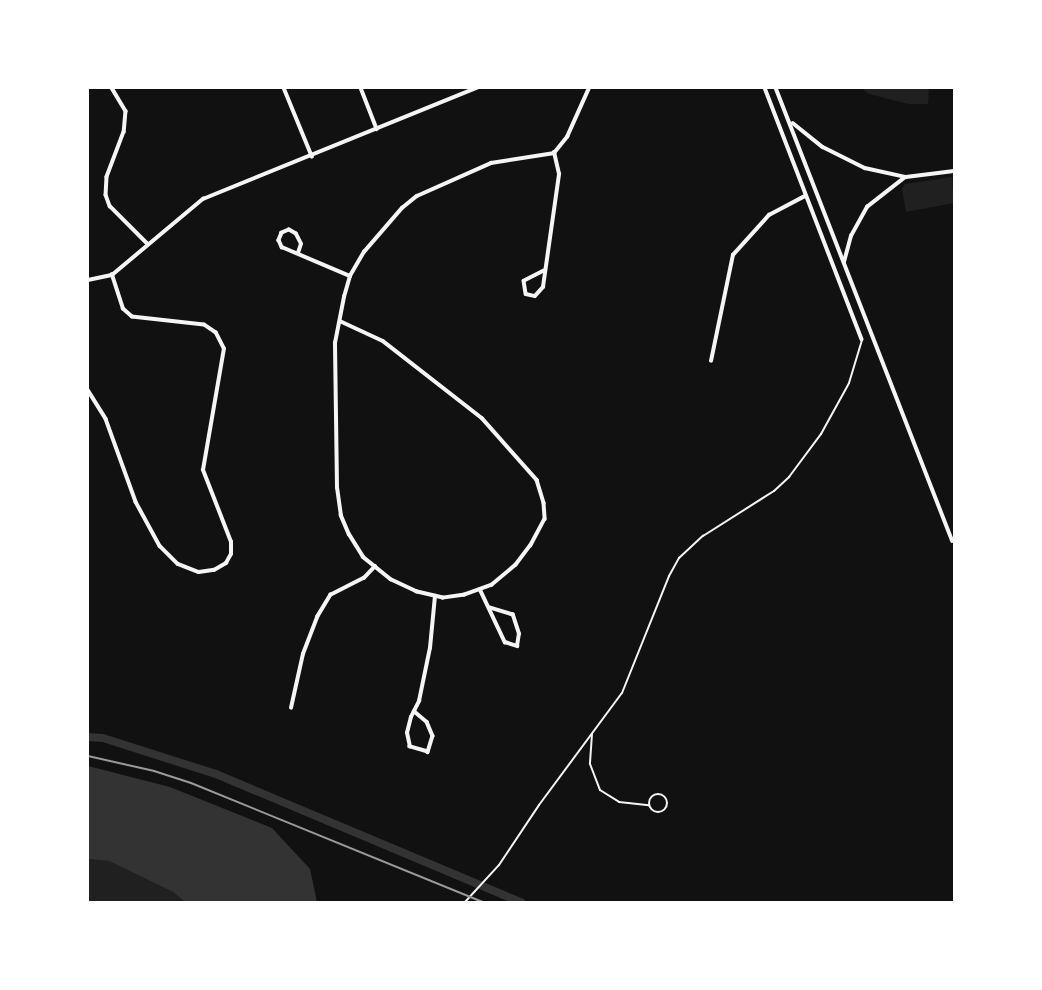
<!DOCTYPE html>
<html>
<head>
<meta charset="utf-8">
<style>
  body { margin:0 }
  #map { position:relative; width:1042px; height:990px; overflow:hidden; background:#111; font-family:"IBM Plex Sans",sans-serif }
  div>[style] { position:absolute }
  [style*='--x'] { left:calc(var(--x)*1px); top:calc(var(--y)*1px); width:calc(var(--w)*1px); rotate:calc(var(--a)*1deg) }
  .green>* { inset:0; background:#202020 }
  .water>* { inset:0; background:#333 }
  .canal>* { height:8px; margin:-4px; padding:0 4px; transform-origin:4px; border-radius:4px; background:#333 }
  .service>* { height:2px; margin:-1px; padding:0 1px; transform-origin:1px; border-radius:1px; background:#f5f5f5 }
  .service>.ring { margin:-1px; padding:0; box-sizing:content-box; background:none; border:2px solid #f5f5f5; border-radius:50% }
  .minor>* { height:3.5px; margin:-1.75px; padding:0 1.75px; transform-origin:1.75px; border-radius:1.75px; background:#f5f5f5 }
  .rail>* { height:2px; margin:-1px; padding:0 1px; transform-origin:1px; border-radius:1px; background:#9a9a9a }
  span { translate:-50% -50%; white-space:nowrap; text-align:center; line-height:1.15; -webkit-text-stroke:7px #fff; paint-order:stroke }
  .frame { position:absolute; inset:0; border:89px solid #fff; pointer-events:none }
</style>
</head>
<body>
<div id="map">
  <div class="green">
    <div style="clip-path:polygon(861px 88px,929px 88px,928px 104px,909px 104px,869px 94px)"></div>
    <div style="clip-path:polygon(952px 177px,954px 203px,906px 212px,902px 189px,905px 184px)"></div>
    <div style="clip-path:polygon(88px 859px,109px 861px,173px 892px,185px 902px,88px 902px)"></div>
  </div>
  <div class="water">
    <div style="clip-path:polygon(88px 766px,170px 787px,272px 828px,310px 869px,317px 902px,185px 902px,173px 892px,109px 861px,88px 859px)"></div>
  </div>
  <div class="canal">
    <div style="--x:88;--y:737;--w:15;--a:4"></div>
    <div style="--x:103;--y:738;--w:119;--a:17.7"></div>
    <div style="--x:216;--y:774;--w:331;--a:22.8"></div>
  </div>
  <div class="service">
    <div style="--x:592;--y:734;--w:30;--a:94"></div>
    <div style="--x:590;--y:764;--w:28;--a:69"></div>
    <div style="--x:600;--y:790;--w:22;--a:32"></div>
    <div style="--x:619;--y:802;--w:30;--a:6"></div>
    <div class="ring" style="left:649px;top:794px;width:16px;height:16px"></div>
    <div style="--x:465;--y:902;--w:50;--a:-47.4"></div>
    <div style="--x:499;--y:865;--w:72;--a:-56.3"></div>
    <div style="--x:539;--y:805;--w:139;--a:-53.5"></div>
    <div style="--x:622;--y:693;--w:126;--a:-68.1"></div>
    <div style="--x:669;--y:576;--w:21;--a:-61"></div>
    <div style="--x:679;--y:558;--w:33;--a:-43"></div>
    <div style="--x:703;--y:536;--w:84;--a:-32.4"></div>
    <div style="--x:774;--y:491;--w:21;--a:-43"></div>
    <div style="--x:789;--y:477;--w:54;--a:-53.3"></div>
    <div style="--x:821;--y:434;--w:58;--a:-61.2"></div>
    <div style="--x:849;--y:383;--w:45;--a:-73.2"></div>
  </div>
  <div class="minor">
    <div style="--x:112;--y:88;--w:27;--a:59"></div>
    <div style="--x:126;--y:111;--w:21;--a:95"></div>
    <div style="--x:124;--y:132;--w:48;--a:110.7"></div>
    <div style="--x:107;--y:177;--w:18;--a:93"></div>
    <div style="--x:106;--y:195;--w:12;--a:70"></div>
    <div style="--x:110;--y:206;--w:54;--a:45"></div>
    <div style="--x:284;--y:88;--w:74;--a:67.6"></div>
    <div style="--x:361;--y:88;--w:44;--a:68.7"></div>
    <div style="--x:765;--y:88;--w:269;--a:68.9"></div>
    <div style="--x:776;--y:88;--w:486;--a:68.7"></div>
    <div style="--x:793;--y:123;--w:38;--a:39"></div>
    <div style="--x:823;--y:147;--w:47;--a:26.6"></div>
    <div style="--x:865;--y:168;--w:42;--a:12.4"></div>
    <div style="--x:906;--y:177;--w:48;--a:-7.1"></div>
    <div style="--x:298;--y:253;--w:9;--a:-72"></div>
    <div style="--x:301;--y:244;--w:11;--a:-117"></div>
    <div style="--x:296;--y:234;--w:8;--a:-150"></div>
    <div style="--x:289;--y:230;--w:8;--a:157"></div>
    <div style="--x:282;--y:233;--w:8;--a:113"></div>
    <div style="--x:279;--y:240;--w:8;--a:67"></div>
    <div style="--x:282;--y:247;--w:74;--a:23.1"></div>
    <div style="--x:844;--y:262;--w:27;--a:-75"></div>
    <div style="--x:851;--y:236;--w:33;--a:-61"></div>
    <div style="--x:867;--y:207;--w:47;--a:-38.1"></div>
    <div style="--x:544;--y:271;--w:22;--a:153"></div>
    <div style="--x:524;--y:281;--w:13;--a:81"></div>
    <div style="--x:526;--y:294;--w:9;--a:13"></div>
    <div style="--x:535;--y:296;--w:12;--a:-48"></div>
    <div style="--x:543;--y:287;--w:114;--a:-81.9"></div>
    <div style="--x:559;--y:174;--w:22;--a:-103"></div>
    <div style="--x:88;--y:280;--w:25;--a:-12"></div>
    <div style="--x:112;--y:275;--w:119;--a:-39.9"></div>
    <div style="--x:203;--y:199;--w:296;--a:-22.1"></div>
    <div style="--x:340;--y:321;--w:47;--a:24.9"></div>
    <div style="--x:383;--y:341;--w:125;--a:37.9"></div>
    <div style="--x:482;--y:418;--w:83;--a:48.4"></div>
    <div style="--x:537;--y:480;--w:24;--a:73"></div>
    <div style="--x:544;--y:503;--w:16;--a:86"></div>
    <div style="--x:545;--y:519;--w:30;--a:118"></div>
    <div style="--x:531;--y:545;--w:25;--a:127"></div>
    <div style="--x:516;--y:565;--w:31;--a:140"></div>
    <div style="--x:492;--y:585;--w:29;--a:160"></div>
    <div style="--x:465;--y:595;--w:22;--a:172"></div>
    <div style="--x:443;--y:598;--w:27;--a:-167"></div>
    <div style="--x:417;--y:592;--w:29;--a:-155"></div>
    <div style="--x:391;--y:580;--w:36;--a:-141"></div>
    <div style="--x:363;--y:557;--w:26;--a:-122"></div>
    <div style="--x:349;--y:535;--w:21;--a:-113"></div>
    <div style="--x:341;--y:516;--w:28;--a:-98"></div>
    <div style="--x:337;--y:488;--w:145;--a:-90.8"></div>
    <div style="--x:335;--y:343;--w:47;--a:-78.9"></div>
    <div style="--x:344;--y:297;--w:22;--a:-74"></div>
    <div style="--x:350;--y:276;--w:28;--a:-60"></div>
    <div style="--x:364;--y:252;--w:58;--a:-49.2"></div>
    <div style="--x:402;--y:208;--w:19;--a:-39"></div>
    <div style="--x:417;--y:196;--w:81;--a:-24"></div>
    <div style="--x:491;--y:163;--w:64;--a:-9"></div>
    <div style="--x:554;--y:153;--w:21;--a:-51"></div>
    <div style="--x:567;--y:137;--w:54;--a:-65.8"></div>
    <div style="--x:711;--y:361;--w:108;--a:-78.3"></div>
    <div style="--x:733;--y:255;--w:54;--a:-48"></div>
    <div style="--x:769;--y:215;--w:41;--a:-27.8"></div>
    <div style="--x:88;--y:390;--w:34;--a:58"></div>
    <div style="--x:106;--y:419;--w:88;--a:70.1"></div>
    <div style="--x:136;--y:502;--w:50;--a:61.4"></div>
    <div style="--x:160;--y:546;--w:25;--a:45"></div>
    <div style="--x:178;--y:564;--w:22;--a:21"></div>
    <div style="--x:199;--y:572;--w:15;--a:-8"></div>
    <div style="--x:214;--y:570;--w:14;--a:-30"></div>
    <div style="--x:226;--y:563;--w:10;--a:-61"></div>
    <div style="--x:231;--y:554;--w:12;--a:-90"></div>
    <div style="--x:231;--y:542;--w:77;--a:-111.3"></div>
    <div style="--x:203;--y:470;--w:123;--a:-80.2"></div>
    <div style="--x:224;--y:349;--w:18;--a:-117"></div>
    <div style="--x:216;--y:333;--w:14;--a:-146"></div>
    <div style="--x:204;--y:325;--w:72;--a:-173.7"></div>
    <div style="--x:132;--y:317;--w:12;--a:-138"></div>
    <div style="--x:123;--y:309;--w:36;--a:-108"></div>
    <div style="--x:480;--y:589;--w:59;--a:64.7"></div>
    <div style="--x:505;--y:642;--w:13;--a:18"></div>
    <div style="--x:517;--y:646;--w:12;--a:-81"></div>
    <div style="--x:519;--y:634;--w:20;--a:-108"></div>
    <div style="--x:513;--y:615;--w:24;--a:-163"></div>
    <div style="--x:291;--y:708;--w:55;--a:-77.5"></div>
    <div style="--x:303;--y:654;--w:40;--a:-69"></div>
    <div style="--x:317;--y:617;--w:26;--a:-59"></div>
    <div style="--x:330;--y:595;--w:38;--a:-27"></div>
    <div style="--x:364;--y:578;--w:16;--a:-47"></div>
    <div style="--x:414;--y:711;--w:17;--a:40"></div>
    <div style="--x:427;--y:722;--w:15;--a:67"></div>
    <div style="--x:433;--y:736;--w:17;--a:107"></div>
    <div style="--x:428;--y:752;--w:19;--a:-164"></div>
    <div style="--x:410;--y:747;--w:14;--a:-102"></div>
    <div style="--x:407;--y:733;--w:16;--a:-76"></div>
    <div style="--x:411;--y:717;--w:18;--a:-63"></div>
    <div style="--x:419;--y:701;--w:54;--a:-78.3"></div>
    <div style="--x:430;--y:648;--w:52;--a:-84.5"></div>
  </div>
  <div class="rail">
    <div style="--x:88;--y:756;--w:68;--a:12.8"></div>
    <div style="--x:154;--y:771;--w:39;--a:18"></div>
    <div style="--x:191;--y:783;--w:315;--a:22.2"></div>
  </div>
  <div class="frame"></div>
</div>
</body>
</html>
